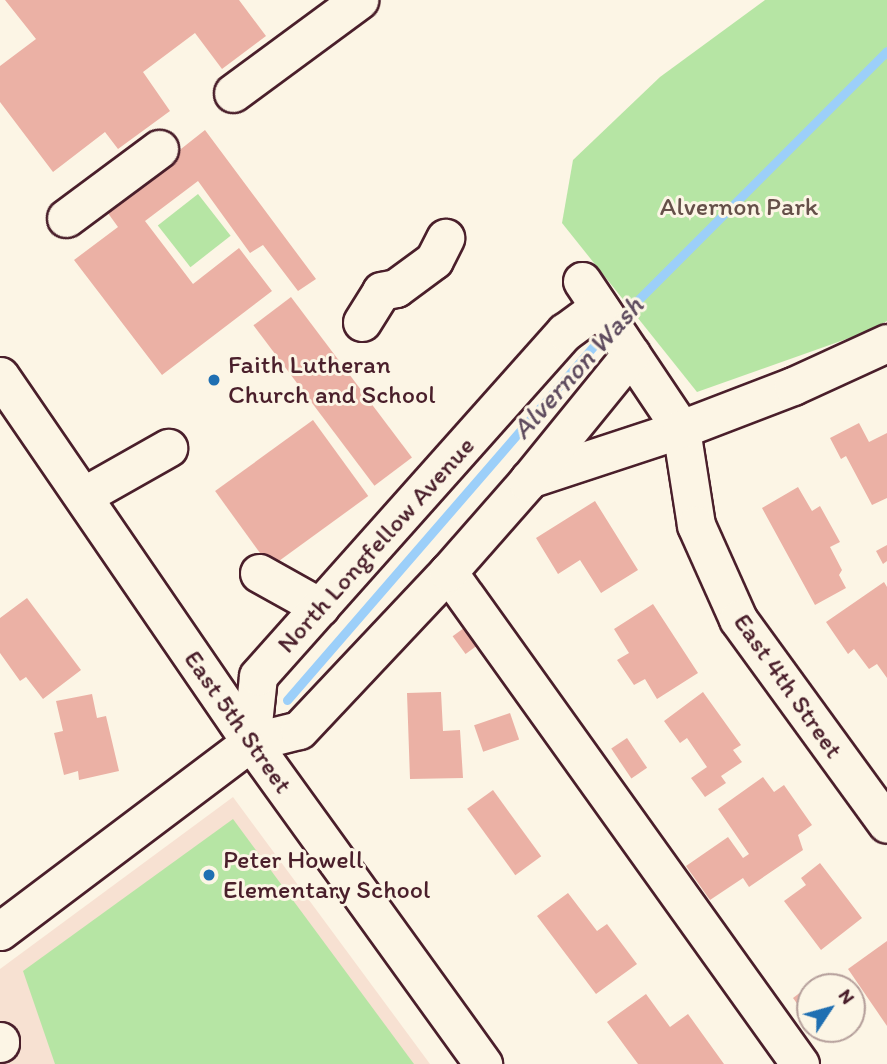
<!DOCTYPE html>
<html>
<head>
<meta charset="utf-8">
<style>
  body { margin:0 }
  #map { position:relative; width:887px; height:1064px; overflow:hidden; background:#fcf5e5; font-family:Itim,sans-serif }
  div>[style] { position:absolute }
  [style*='--x'] { left:calc(var(--x)*1px); top:calc(var(--y)*1px); width:calc(var(--w)*1px); rotate:calc(var(--a)*1deg) }
  .built>* { inset:0; background:#f7e1d2 }
  .green>* { inset:0; background:#b6e5a4; transform-origin:0 0 }
  .stream>* { height:9px; margin:-4.5px; padding:0 4.5px; transform-origin:4.5px; border-radius:4.5px; background:#9ccff9 }
  .building>* { inset:0; background:#ebb1a5; transform-origin:0 0 }
  .roads { filter:drop-shadow(2px 0 #4a1f2b) drop-shadow(-2px 0 #4a1f2b) drop-shadow(0 2px #4a1f2b) drop-shadow(0 -2px #4a1f2b) }
  .minor>* { height:37px; margin:-18.5px; padding:0 18.5px; transform-origin:18.5px; border-radius:18.5px; background:#fcf5e5 }
  .dots>* { width:19px; height:19px; translate:-50% -50%; box-sizing:border-box; border:4px solid #fcf5e5; border-radius:50% }
  span { translate:-50% -50%; white-space:nowrap; text-align:center; line-height:1.15; -webkit-text-stroke:6px #fcf5e5; paint-order:stroke }
  .park-label { font-size:26px; color:#655049 }
  .poi-label { font-size:26px; color:#4a1f2b }
  .left { translate:0 -50%; text-align:left }
  .street-label { font-size:26px; color:#4a1f2b }
  .water-label { font-size:28px; color:#5e4b5e; font-style:italic }
  .north { position:absolute; left:796px; top:973px; width:70px; height:70px; box-sizing:border-box; background:#fcf5e5; border:2px solid #b59f9b; border-radius:50%; rotate:54deg; font-size:19px; font-weight:700; line-height:28px; text-align:center; color:#4a1f2b }
  .north::after { content:''; display:block; margin:auto; width:24px; height:32px; background:#1f6fb2; clip-path:polygon(50% 0,100% 100%,50% 72%,0 100%) }
</style>
</head>
<body>
<div id="map">
  <div class="built">
    <div style="clip-path:polygon(233px 797px,430px 1064px,0 1064px,0 969px)"></div>
  </div>
  <div class="green">
    <div style="clip-path:polygon(765px 0,887px 0,887px 321px,869px 331px,697px 392px,562px 223px,573px 160px,660px 77px)"></div>
    <div style="left:198px;top:194px;width:53px;height:51px;rotate:52deg"></div>
    <div style="clip-path:polygon(233px 819px,414px 1064px,55px 1064px,23px 971px)"></div>
  </div>
  <div class="stream">
    <div style="--x:619;--y:319;--w:379;--a:-45"></div>
    <div style="--x:287;--y:700;--w:488;--a:-49.1"></div>
  </div>
  <div class="building">
    <div style="clip-path:polygon(5px 0,239px 0,266px 36px,222px 69px,195px 33px,143px 72px,170px 111px,118px 149px,105px 132px,53px 172px,0 102px,0 66px,36px 39px)"></div>
    <div style="clip-path:polygon(205px 130px,316px 279px,298px 291px,263px 245px,250px 253px,198px 181px,145px 221px,193px 284px,239px 248px,272px 291px,162px 375px,74px 260px,118px 227px,105px 209px)"></div>
    <div style="left:291px;top:297px;width:201px;height:47px;rotate:53deg"></div>
    <div style="left:313px;top:420px;width:94px;height:121px;rotate:54deg"></div>
    <div style="clip-path:polygon(859px 423px,869px 442px,887px 433px,887px 498px,872px 505px,846px 456px,841px 459px,830px 438px)"></div>
    <div style="clip-path:polygon(798px 487px,812px 511px,820px 506px,840px 542px,830px 547px,842px 570px,839px 575px,846px 588px,815px 605px,762px 508px)"></div>
    <div style="clip-path:polygon(595px 501px,638px 570px,601px 593px,580px 560px,558px 574px,536px 538px)"></div>
    <div style="clip-path:polygon(887px 545px,887px 561px,883px 564px,876px 551px)"></div>
    <div style="clip-path:polygon(884px 582px,887px 587px,887px 678px,877px 664px,869px 669px,854px 649px,848px 654px,826px 622px)"></div>
    <div style="clip-path:polygon(27px 598px,81px 670px,43px 699px,26px 677px,20px 681px,0 653px,0 618px)"></div>
    <div style="clip-path:polygon(653px 604px,698px 673px,657px 699px,645px 679px,634px 685px,617px 660px,629px 653px,614px 629px)"></div>
    <div style="left:468px;top:625px;width:22px;height:19px;rotate:54deg"></div>
    <div style="clip-path:polygon(441px 692px,443px 731px,460px 730px,463px 778px,410px 779px,407px 693px)"></div>
    <div style="clip-path:polygon(703px 692px,741px 745px,733px 750px,742px 762px,721px 776px,726px 783px,705px 797px,691px 778px,707px 767px,687px 738px,680px 743px,664px 721px)"></div>
    <div style="clip-path:polygon(92px 694px,97px 718px,106px 716px,119px 771px,79px 780px,78px 771px,64px 775px,54px 733px,63px 731px,56px 701px)"></div>
    <div style="left:510px;top:713px;width:28px;height:38px;rotate:71deg"></div>
    <div style="left:627px;top:738px;width:36px;height:19px;rotate:56deg"></div>
    <div style="clip-path:polygon(763px 777px,774px 792px,784px 785px,812px 825px,798px 835px,803px 850px,749px 887px,743px 878px,710px 900px,686px 866px,728px 837px,743px 858px,749px 854px,718px 809px)"></div>
    <div style="left:493px;top:790px;width:82px;height:32px;rotate:54deg"></div>
    <div style="clip-path:polygon(820px 863px,862px 918px,821px 950px,784px 901px,806px 885px,801px 878px)"></div>
    <div style="clip-path:polygon(568px 893px,597px 931px,607px 924px,637px 964px,596px 994px,537px 916px)"></div>
    <div style="clip-path:polygon(887px 941px,887px 1026px,848px 969px)"></div>
    <div style="clip-path:polygon(810px 985px,810px 1021px,793px 998px)"></div>
    <div style="clip-path:polygon(646px 994px,670px 1027px,688px 1014px,724px 1064px,638px 1064px,607px 1022px)"></div>
  </div>
  <div class="roads">
    <div class="minor">
      <div style="--x:233;--y:93;--w:157;--a:-36.4"></div>
      <div style="--x:66;--y:218;--w:116;--a:-36.6"></div>
      <div style="--x:582;--y:281;--w:178;--a:56.2"></div>
      <div style="--x:681;--y:429;--w:97;--a:81.1"></div>
      <div style="--x:696;--y:525;--w:103;--a:65.9"></div>
      <div style="--x:738;--y:619;--w:253;--a:54"></div>
      <div style="--x:362;--y:322;--w:36;--a:-58"></div>
      <div style="--x:381;--y:291;--w:15;--a:-11"></div>
      <div style="--x:396;--y:288;--w:47;--a:-36.4"></div>
      <div style="--x:434;--y:260;--w:25;--a:-63"></div>
      <div style="--x:0;--y:376;--w:444;--a:55.6"></div>
      <div style="--x:251;--y:742;--w:397;--a:54.2"></div>
      <div style="--x:529;--y:479;--w:160;--a:-18.2"></div>
      <div style="--x:681;--y:429;--w:120;--a:-21"></div>
      <div style="--x:793;--y:386;--w:103;--a:-24.6"></div>
      <div style="--x:83;--y:496;--w:98;--a:-29.5"></div>
      <div style="--x:448;--y:572;--w:605;--a:54.42"></div>
      <div style="--x:259;--y:573;--w:70;--a:29.1"></div>
      <div style="--x:251;--y:742;--w:66;--a:-83.9"></div>
      <div style="--x:258;--y:676;--w:461;--a:-48.3"></div>
      <div style="--x:565;--y:332;--w:42;--a:-36.3"></div>
      <div style="--x:0;--y:931;--w:314;--a:-37"></div>
      <div style="--x:251;--y:742;--w:49;--a:-14"></div>
      <div style="--x:299;--y:730;--w:217;--a:-46.7"></div>
      <div style="--x:448;--y:572;--w:120;--a:-48.7"></div>
      <div style="--x:527;--y:482;--w:165;--a:-50.9"></div>
      <div style="--x:0;--y:1041;--w:2;--a:90"></div>
    </div>
  </div>
  <div class="dots">
    <div style="left:214px;top:380px;background:#1f6fb2"></div>
    <div style="left:209px;top:875px;background:#1f6fb2"></div>
  </div>
  <div class="park-label">
    <span style="left:739px;top:207px">Alvernon Park</span>
  </div>
  <div class="poi-label">
    <span class="left" style="left:228px;top:380px">Faith Lutheran<br>Church and School</span>
    <span class="left" style="left:223px;top:875px">Peter Howell<br>Elementary School</span>
  </div>
  <div class="street-label">
    <span style="left:376px;top:545px;rotate:-48deg">North Longfellow Avenue</span>
    <span style="left:788px;top:686px;rotate:55deg">East 4th Street</span>
    <span style="left:238px;top:722px;rotate:55deg">East 5th Street</span>
  </div>
  <div class="water-label">
    <span style="left:577px;top:367px;rotate:-48deg">Alvernon Wash</span>
  </div>
  <div class="north">N</div>
</div>
</body>
</html>
